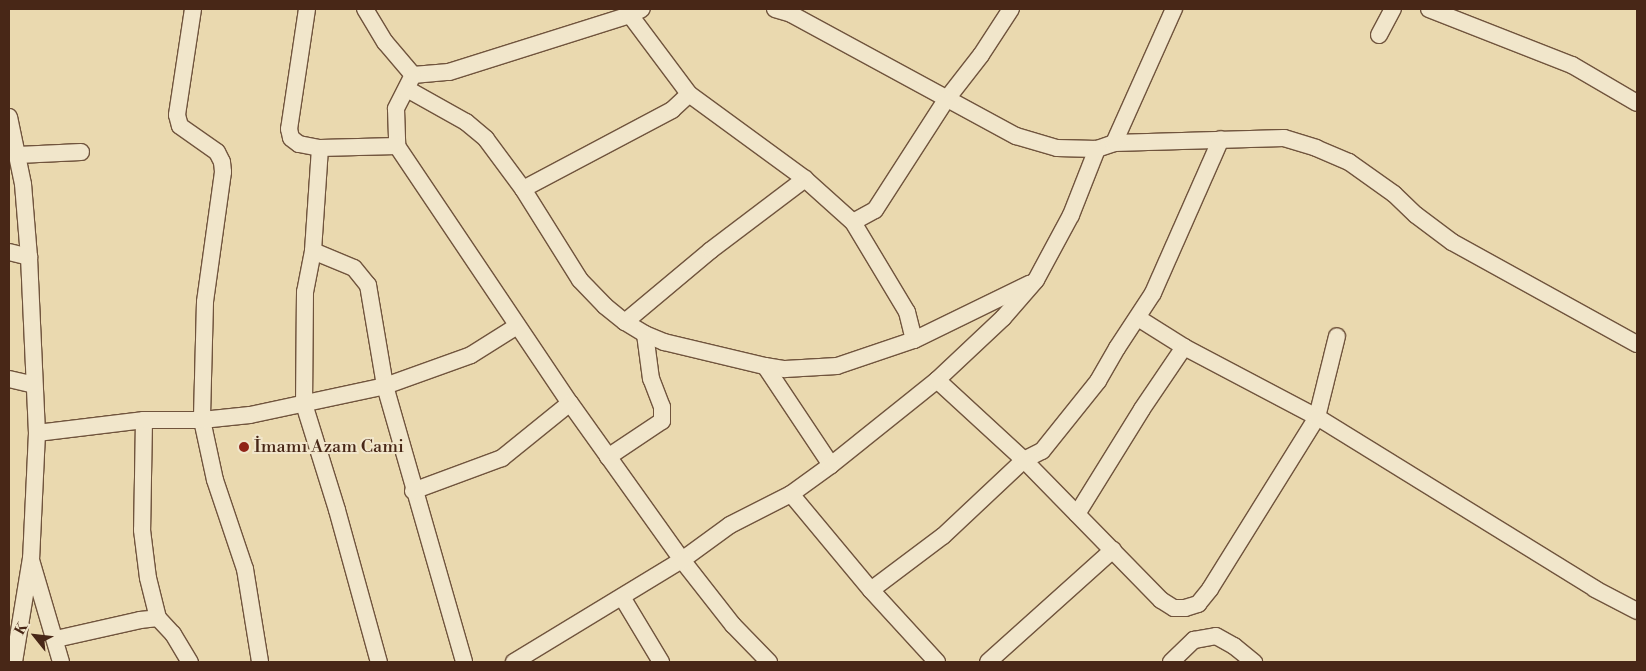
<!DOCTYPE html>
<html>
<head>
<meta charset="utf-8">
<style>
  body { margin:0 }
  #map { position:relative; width:1646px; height:671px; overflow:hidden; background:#ead9af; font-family:"Libre Bodoni",serif }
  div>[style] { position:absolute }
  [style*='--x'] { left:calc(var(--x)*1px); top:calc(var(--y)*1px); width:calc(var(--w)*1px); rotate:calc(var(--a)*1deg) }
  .roads { filter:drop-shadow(1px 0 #70543d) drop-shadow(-1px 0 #70543d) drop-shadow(0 1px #70543d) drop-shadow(0 -1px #70543d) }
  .minor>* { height:16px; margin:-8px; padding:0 8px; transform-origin:8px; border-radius:8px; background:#f1e6cb }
  .dots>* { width:14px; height:14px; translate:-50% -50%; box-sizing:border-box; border:2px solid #f1e6cb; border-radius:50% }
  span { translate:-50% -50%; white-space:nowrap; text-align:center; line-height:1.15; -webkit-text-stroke:4px #f1e6cb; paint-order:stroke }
  .poi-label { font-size:18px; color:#482717 }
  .left { translate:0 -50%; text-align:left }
  .frame { position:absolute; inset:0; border:10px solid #482717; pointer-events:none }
  .north { position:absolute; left:10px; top:611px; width:50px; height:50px; -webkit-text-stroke:4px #f1e6cb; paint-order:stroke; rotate:299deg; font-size:14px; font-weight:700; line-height:20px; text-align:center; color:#482717 }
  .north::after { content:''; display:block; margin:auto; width:18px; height:22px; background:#482717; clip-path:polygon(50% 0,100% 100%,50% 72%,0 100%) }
</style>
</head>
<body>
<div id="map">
  <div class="roads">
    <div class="minor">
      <div style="--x:193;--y:9;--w:107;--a:98.6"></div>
      <div style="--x:177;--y:115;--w:11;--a:75"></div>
      <div style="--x:180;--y:126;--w:45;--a:35.1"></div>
      <div style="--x:217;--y:152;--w:11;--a:63"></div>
      <div style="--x:222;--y:162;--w:10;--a:84"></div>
      <div style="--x:223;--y:172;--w:131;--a:97.9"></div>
      <div style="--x:205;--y:302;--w:118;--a:91.5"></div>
      <div style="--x:202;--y:420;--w:61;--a:77.8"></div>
      <div style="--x:215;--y:480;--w:94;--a:71.4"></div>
      <div style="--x:245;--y:569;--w:94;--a:80.8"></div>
      <div style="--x:307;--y:9;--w:121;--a:98.5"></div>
      <div style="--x:289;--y:129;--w:9;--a:77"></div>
      <div style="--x:291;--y:138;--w:10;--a:37"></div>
      <div style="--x:299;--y:144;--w:21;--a:11"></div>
      <div style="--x:320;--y:148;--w:77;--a:-1.5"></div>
      <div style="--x:365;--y:9;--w:39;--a:59"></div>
      <div style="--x:385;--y:42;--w:43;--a:49.7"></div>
      <div style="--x:413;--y:75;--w:36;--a:-5"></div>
      <div style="--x:449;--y:72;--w:190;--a:-17.5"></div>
      <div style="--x:630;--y:15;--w:13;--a:-27"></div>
      <div style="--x:775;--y:9;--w:17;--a:17"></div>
      <div style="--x:791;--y:14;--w:256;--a:28.5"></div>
      <div style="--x:1016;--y:136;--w:43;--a:16.3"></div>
      <div style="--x:1057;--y:148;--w:40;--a:1.4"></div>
      <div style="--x:1097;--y:149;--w:18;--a:-19"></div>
      <div style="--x:1114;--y:143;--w:170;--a:-1.7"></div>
      <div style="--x:1284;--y:138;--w:34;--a:17"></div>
      <div style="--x:1316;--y:148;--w:36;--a:23"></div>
      <div style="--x:1349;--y:162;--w:55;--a:35.4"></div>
      <div style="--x:1394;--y:194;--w:30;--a:44"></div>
      <div style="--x:1416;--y:215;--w:45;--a:36.9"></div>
      <div style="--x:1452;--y:242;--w:211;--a:28.9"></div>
      <div style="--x:1429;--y:9;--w:154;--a:21.4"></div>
      <div style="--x:1572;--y:65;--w:75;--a:30.3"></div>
      <div style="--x:630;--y:15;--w:99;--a:53.2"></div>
      <div style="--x:689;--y:94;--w:144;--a:36.2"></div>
      <div style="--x:805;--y:179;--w:64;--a:41.9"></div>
      <div style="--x:1379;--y:35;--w:30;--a:-62"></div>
      <div style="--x:413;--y:75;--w:38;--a:117"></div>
      <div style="--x:396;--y:109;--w:37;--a:88"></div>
      <div style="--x:397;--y:146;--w:310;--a:56.1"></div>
      <div style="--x:570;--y:403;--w:193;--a:54.5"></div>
      <div style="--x:682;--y:560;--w:83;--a:51.9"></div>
      <div style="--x:733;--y:625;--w:52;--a:45.8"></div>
      <div style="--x:407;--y:89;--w:68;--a:29.2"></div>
      <div style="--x:466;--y:122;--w:26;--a:40"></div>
      <div style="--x:486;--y:139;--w:62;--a:53.5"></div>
      <div style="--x:523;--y:189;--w:107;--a:57.9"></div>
      <div style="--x:580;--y:280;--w:36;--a:46"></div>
      <div style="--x:605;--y:306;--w:26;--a:39"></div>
      <div style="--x:625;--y:322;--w:23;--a:31"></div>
      <div style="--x:645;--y:334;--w:21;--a:23"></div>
      <div style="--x:664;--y:342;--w:104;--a:13.4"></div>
      <div style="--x:765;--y:366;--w:20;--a:9"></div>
      <div style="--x:785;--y:369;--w:52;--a:-3.3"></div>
      <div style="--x:837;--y:366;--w:81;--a:-18.7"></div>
      <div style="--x:914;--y:340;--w:29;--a:-104"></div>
      <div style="--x:907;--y:312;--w:105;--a:-121"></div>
      <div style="--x:853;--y:222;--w:25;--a:-29"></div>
      <div style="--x:875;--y:210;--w:131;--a:-57.2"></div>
      <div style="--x:946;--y:100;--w:57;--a:-52.1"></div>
      <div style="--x:981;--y:55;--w:55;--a:-56.9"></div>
      <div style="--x:9;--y:117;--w:68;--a:78.2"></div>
      <div style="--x:23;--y:184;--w:73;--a:85.3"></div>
      <div style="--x:29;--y:257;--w:176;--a:87.4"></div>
      <div style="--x:37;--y:433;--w:125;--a:92.7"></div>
      <div style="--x:31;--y:558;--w:105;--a:99.3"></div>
      <div style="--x:1114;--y:143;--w:147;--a:-65.9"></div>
      <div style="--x:320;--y:148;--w:103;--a:93.9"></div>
      <div style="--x:313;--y:251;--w:42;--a:101"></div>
      <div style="--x:305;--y:292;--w:112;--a:90.5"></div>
      <div style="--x:304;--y:404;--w:111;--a:72.7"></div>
      <div style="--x:337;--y:510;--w:158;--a:74.6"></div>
      <div style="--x:18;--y:155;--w:63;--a:-2.7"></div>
      <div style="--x:523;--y:189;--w:169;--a:-27.9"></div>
      <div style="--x:672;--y:110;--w:23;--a:-43"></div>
      <div style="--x:313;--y:251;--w:44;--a:22.5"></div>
      <div style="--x:354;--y:268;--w:22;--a:51"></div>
      <div style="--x:368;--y:285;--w:102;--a:80.4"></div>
      <div style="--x:385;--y:386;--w:287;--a:74"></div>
      <div style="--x:9;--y:252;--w:21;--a:14"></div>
      <div style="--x:1138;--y:318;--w:54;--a:32.2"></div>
      <div style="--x:625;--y:322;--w:112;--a:-39.9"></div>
      <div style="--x:711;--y:250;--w:118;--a:-37.1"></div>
      <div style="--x:914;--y:340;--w:128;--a:-26"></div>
      <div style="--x:765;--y:366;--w:119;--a:56.3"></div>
      <div style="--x:9;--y:379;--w:26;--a:13"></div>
      <div style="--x:937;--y:380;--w:118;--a:42.6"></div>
      <div style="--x:1024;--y:460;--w:196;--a:45.6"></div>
      <div style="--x:1161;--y:600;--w:15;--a:32"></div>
      <div style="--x:1174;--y:608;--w:11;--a:0"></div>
      <div style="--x:1185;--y:608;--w:14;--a:-17"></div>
      <div style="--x:1198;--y:604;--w:19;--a:-51"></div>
      <div style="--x:1210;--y:589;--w:203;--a:-58.1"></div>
      <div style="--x:1317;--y:417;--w:83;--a:-76.1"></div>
      <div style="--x:144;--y:420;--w:110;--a:91"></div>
      <div style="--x:142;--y:530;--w:48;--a:82.9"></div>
      <div style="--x:148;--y:578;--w:41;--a:76"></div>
      <div style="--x:158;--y:618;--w:22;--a:47"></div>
      <div style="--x:173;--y:634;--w:33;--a:59"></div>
      <div style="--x:37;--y:433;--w:108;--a:-6.9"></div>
      <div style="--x:144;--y:420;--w:58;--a:0"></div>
      <div style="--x:202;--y:420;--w:48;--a:-5.9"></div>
      <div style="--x:250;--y:415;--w:138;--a:-12.1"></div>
      <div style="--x:385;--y:386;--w:91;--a:-19.8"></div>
      <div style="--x:471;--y:355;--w:54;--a:-32.2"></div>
      <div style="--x:608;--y:457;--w:65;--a:-33.7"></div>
      <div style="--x:662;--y:421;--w:14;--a:-90"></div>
      <div style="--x:662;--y:407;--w:30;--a:-111"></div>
      <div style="--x:651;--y:379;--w:45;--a:-97.6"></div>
      <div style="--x:413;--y:491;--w:95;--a:-20.3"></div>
      <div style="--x:502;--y:458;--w:87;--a:-39"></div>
      <div style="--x:791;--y:494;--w:125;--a:50.2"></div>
      <div style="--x:871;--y:590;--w:98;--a:47.5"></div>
      <div style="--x:1077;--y:514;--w:123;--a:-58.2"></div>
      <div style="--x:1142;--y:409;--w:75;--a:-55.9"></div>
      <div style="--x:1184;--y:347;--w:150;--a:27.8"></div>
      <div style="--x:1317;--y:417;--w:327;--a:31.7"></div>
      <div style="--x:1595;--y:589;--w:47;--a:27.6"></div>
      <div style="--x:31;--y:560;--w:106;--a:73.6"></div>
      <div style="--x:871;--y:590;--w:90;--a:-36.9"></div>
      <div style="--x:943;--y:536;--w:111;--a:-43.2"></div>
      <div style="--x:1024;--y:460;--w:20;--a:-27"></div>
      <div style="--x:1042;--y:451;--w:90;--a:-51.3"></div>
      <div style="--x:1098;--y:381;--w:38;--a:-60"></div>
      <div style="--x:1117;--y:348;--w:66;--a:-56.8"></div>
      <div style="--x:1153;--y:293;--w:168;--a:-66.2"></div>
      <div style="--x:622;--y:597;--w:76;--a:59"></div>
      <div style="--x:56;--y:639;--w:86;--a:-12.7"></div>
      <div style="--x:140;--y:620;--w:18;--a:-6"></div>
      <div style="--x:514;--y:662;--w:197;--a:-31.3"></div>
      <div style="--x:682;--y:560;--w:59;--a:-36.1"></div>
      <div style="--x:730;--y:525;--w:68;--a:-26.9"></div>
      <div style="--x:791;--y:494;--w:49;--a:-35.9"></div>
      <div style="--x:831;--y:465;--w:136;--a:-38.7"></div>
      <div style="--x:937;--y:380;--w:91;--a:-43.2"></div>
      <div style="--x:1003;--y:318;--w:50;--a:-49"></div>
      <div style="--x:1036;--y:280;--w:74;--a:-61.7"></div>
      <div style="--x:1071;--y:215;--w:71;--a:-68.5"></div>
      <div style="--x:988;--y:662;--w:168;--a:-41.9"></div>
      <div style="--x:1171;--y:662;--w:32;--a:-44"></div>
      <div style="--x:1194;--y:640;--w:22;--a:-10"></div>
      <div style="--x:1216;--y:636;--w:21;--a:29"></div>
      <div style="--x:1234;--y:646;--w:26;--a:39"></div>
    </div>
  </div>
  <div class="dots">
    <div style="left:244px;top:447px;background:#8f2418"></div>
  </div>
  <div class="poi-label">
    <span class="left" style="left:254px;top:447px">İmamı Azam Cami</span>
  </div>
  <div class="frame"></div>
  <div class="north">K</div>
</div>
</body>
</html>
